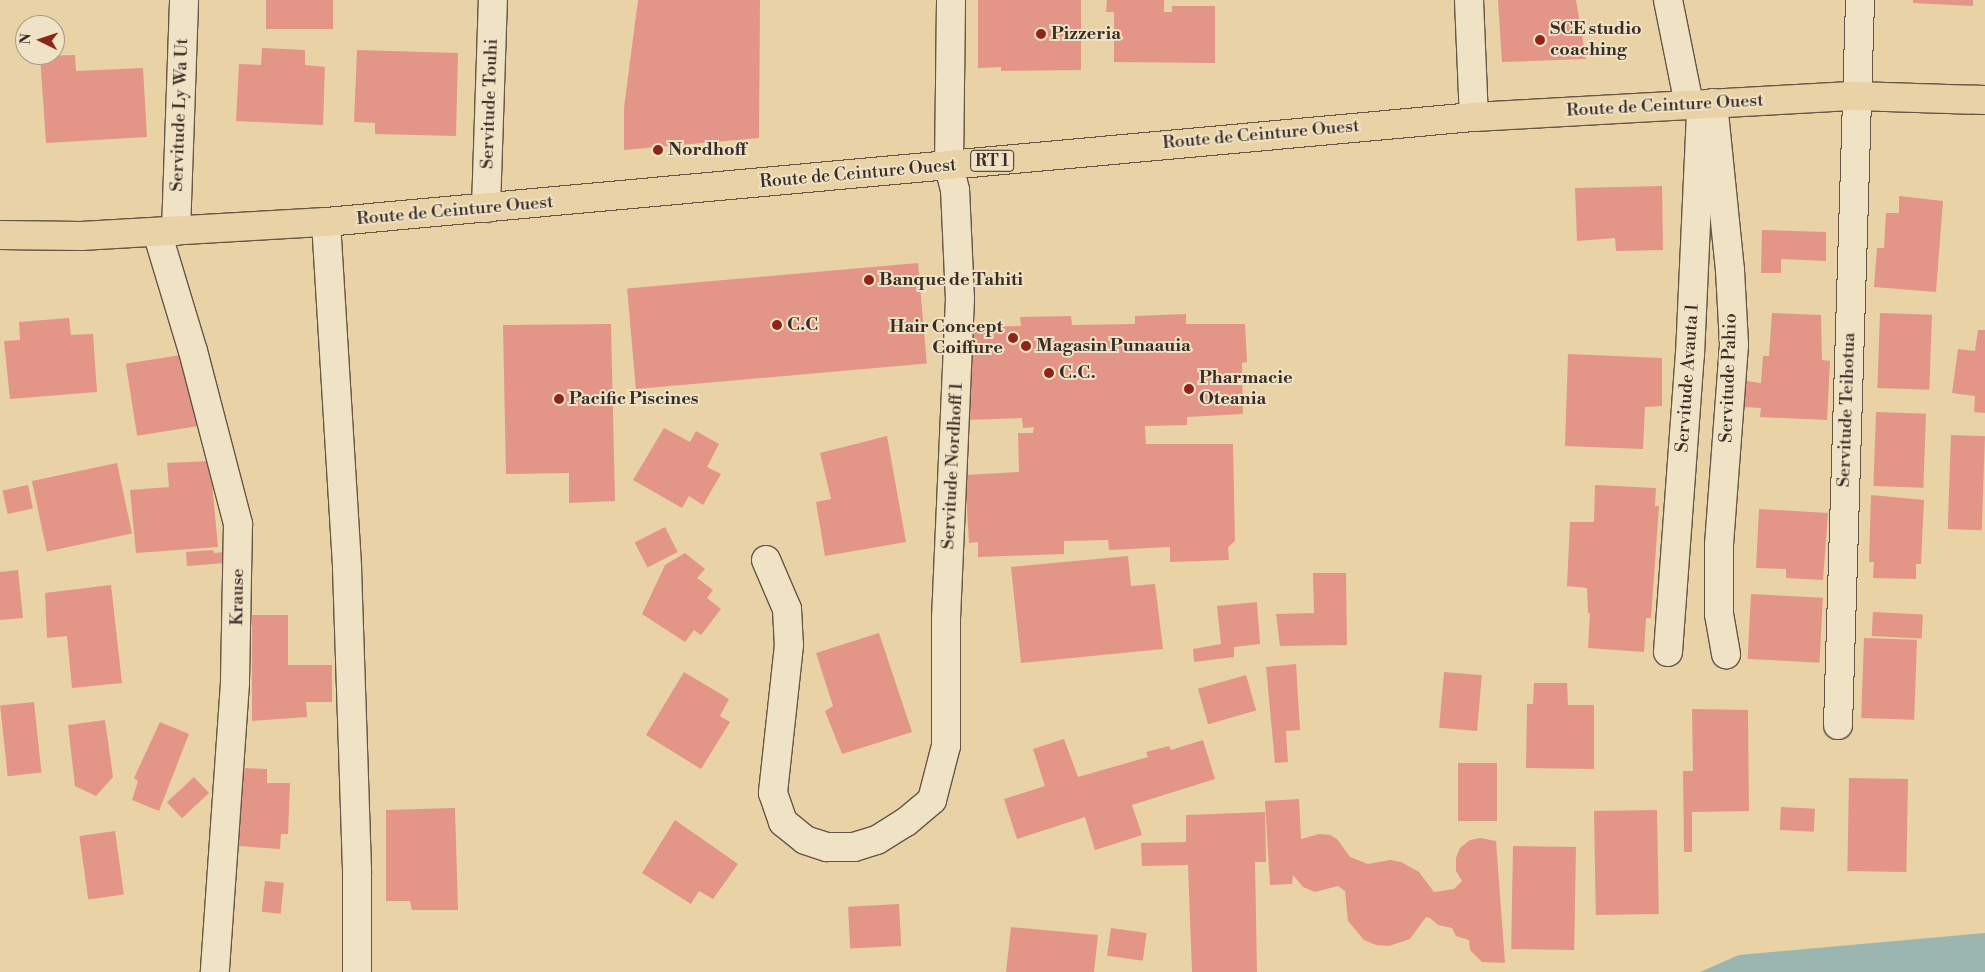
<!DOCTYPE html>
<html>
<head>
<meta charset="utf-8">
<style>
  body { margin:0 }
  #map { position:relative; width:1985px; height:972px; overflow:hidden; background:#e8d2a6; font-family:"Libre Bodoni",serif }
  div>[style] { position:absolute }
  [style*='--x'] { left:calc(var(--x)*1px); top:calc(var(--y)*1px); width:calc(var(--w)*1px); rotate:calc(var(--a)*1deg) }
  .water>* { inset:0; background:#9bb5b1 }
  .building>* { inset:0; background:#e39687; transform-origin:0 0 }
  .roads { filter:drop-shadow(1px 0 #655647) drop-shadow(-1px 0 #655647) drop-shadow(0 1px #655647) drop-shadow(0 -1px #655647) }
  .minor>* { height:28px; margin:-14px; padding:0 14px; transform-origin:14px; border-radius:14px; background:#f0e2c5 }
  .major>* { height:28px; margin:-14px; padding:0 14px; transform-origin:14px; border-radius:14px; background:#e8d2a6 }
  .dots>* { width:14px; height:14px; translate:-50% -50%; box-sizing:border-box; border:2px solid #f0e2c5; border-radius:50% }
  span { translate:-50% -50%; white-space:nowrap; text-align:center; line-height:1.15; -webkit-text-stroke:4px #f0e2c5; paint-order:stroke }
  .shield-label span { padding:1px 4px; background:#f0e2c5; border:1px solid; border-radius:4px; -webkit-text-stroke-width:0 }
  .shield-label { font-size:16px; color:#392c27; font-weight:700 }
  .poi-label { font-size:18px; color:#392c27; font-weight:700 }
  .left { translate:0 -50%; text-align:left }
  .right { translate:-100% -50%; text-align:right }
  .street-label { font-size:18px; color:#392c27 }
  .north { position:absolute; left:15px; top:15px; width:50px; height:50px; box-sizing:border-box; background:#f0e2c5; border:1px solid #a79986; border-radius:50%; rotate:274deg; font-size:14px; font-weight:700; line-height:20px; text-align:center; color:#392c27 }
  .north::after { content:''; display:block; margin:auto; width:18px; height:22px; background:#8f2418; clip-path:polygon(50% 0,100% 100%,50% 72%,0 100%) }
</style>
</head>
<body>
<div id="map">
  <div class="water">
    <div style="clip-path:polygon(1985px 933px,1985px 972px,1700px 972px,1739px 955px)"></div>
  </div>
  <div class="building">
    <div style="left:266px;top:0;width:67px;height:29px"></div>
    <div style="clip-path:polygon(638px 0,760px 0,759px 138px,624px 150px,624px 108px)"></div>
    <div style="clip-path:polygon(978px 0,1081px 0,1081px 70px,1001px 71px,1001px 67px,978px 68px)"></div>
    <div style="clip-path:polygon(1107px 0,1164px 0,1164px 12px,1172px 12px,1172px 6px,1215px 6px,1215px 63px,1114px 62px,1114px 12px,1106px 12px)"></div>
    <div style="clip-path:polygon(1498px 0,1576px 0,1586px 59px,1502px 62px)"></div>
    <div style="clip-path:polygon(1913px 0,1973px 0,1973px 6px,1913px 3px)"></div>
    <div style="clip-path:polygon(262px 48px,305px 50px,305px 65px,325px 67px,323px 125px,236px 121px,239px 64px,261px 65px)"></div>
    <div style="clip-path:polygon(357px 50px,458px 53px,456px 136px,375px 134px,375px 123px,354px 122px)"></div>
    <div style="clip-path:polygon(75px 55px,76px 71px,143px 68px,147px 137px,46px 143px,40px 56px)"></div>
    <div style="clip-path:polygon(1662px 186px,1663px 250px,1616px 251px,1615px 238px,1577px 241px,1575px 188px)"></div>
    <div style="clip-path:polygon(1899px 196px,1943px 201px,1936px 292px,1874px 287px,1877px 248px,1884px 248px,1886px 213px,1899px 213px)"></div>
    <div style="clip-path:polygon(1762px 230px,1826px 232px,1826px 261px,1781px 259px,1781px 273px,1761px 273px)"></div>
    <div style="left:918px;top:263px;width:101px;height:292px;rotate:85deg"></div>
    <div style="clip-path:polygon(1772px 313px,1821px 315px,1822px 360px,1830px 361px,1827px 420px,1760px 417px,1761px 408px,1744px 407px,1746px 381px,1761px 383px,1763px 356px,1769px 356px)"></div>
    <div style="left:1880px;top:313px;width:52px;height:75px;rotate:2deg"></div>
    <div style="clip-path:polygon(1186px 314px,1186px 324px,1245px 324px,1247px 362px,1242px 363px,1243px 414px,1187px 417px,1187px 425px,1145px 426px,1146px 444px,1233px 444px,1235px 541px,1228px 547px,1229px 560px,1170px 562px,1170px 547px,1109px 550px,1108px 540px,1064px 541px,1064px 554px,978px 557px,978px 542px,969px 543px,965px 475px,1019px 472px,1018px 433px,1033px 433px,1034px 427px,1023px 428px,1022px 418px,964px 420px,962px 328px,1021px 326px,1020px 317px,1071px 316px,1072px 325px,1135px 324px,1135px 316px)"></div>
    <div style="clip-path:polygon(69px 318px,71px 335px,93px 334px,97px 392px,10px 399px,4px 341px,20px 340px,19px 322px)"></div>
    <div style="clip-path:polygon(611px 324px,615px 501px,569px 503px,569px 473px,506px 474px,503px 325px)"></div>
    <div style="clip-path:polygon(1978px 330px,1985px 330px,1985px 413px,1974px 412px,1975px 396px,1952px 393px,1958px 349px,1975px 351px)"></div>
    <div style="left:187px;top:354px;width:73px;height:62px;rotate:81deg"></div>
    <div style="clip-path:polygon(1568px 354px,1662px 358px,1662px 406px,1645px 407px,1643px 449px,1565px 446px)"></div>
    <div style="left:1876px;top:412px;width:50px;height:74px;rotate:2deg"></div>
    <div style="clip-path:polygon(664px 428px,690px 442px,696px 431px,719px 444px,707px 467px,721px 474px,703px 505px,689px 496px,682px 508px,633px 480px)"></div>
    <div style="left:1951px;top:435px;width:34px;height:94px;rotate:2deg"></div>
    <div style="clip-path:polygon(887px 436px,906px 542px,825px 556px,816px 502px,831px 499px,820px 453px)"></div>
    <div style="clip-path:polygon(210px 461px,218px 547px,136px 553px,130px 490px,169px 487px,167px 463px)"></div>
    <div style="left:117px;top:463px;width:72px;height:87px;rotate:78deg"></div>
    <div style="left:28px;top:485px;width:24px;height:26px;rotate:78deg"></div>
    <div style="clip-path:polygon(1595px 485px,1656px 488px,1655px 506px,1659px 506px,1651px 618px,1646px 618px,1644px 652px,1588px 648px,1590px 613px,1588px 613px,1587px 588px,1567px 586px,1570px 522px,1594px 522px)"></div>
    <div style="clip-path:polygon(1871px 495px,1924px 500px,1921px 564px,1916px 564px,1916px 579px,1873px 578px,1874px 562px,1869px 562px)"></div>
    <div style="clip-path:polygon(1759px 509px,1828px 513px,1823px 580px,1786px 578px,1786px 569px,1756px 568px)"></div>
    <div style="left:665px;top:527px;width:28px;height:34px;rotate:63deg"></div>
    <div style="clip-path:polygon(213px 550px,214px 553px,224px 552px,225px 563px,187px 566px,186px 552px)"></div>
    <div style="clip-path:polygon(685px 553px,705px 569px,697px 578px,713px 590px,707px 598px,721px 609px,701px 635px,694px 630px,685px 642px,642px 614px,665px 565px)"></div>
    <div style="clip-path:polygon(1128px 556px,1131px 586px,1155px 584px,1163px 649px,1021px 663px,1011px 567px)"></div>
    <div style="clip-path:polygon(18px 570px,23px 618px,0 620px,0 572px)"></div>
    <div style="clip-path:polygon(1313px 573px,1346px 573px,1347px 645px,1280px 646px,1276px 614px,1314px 613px)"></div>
    <div style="clip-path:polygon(111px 585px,122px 683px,72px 688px,67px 636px,47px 638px,45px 593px)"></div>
    <div style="left:1751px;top:594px;width:72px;height:65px;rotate:3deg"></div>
    <div style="clip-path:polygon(1257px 602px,1260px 644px,1234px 647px,1234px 657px,1194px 662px,1193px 649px,1221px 644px,1217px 606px)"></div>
    <div style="left:1873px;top:612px;width:50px;height:24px;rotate:3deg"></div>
    <div style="clip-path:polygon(252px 615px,288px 615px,288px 665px,332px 665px,332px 702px,306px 702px,307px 717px,252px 721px)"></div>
    <div style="clip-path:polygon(879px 633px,912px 732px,842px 754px,825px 711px,833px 706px,816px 653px)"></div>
    <div style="left:1864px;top:638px;width:53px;height:80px;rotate:2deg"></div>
    <div style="clip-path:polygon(1296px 664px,1300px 730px,1286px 731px,1288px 762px,1275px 763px,1266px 667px)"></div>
    <div style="clip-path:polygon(684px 672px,729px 699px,720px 716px,730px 722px,701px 769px,646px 735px)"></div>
    <div style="left:1444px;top:672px;width:38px;height:56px;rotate:5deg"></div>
    <div style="left:1246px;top:675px;width:37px;height:50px;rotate:74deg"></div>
    <div style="clip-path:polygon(1534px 683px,1567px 683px,1568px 705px,1594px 705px,1594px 769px,1526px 768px,1527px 704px,1533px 704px)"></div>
    <div style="left:34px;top:702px;width:71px;height:34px;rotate:84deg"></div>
    <div style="clip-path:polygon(1692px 709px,1748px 710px,1749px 811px,1692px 812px,1692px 852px,1684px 852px,1683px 771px,1693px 771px)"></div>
    <div style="clip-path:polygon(105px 720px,113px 777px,96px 796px,75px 786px,68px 725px)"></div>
    <div style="clip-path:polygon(160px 722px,189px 734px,159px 811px,132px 800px,138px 781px,134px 778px)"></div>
    <div style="clip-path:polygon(1064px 739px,1078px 777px,1148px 757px,1146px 752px,1169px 746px,1171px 750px,1203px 740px,1215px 779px,1132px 805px,1142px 835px,1095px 850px,1085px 817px,1017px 839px,1004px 799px,1045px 786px,1033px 749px)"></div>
    <div style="left:1458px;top:763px;width:39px;height:58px"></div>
    <div style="clip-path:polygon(241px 768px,267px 769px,267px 783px,290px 783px,288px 834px,281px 834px,280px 849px,238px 846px)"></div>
    <div style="left:194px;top:777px;width:22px;height:37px;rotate:47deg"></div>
    <div style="left:1849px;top:778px;width:59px;height:93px;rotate:1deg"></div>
    <div style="clip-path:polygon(1299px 799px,1301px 839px,1319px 834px,1330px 835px,1337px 839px,1350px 857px,1368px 864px,1390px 860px,1401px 862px,1419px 872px,1434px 892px,1454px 889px,1462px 881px,1456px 871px,1456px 858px,1460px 848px,1470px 840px,1480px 838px,1496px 841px,1505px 963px,1482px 962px,1470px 950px,1469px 940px,1456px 936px,1452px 928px,1438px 925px,1430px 918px,1426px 917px,1410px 939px,1389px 946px,1376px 945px,1364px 940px,1348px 921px,1345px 891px,1338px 886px,1315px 892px,1303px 887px,1293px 875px,1292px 884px,1270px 885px,1265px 801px)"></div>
    <div style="left:1781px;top:807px;width:34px;height:23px;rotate:3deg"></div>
    <div style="clip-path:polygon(455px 808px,458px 910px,412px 910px,410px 901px,386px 901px,386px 810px)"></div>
    <div style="left:1657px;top:810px;width:104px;height:63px;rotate:89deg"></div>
    <div style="clip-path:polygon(1265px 812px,1266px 862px,1255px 862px,1257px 972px,1192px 972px,1188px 865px,1142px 866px,1141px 843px,1186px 842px,1186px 815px)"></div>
    <div style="clip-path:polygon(675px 820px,738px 864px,713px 899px,699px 891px,691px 904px,642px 873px)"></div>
    <div style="left:115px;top:831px;width:64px;height:36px;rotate:82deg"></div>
    <div style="left:1513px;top:846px;width:63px;height:103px;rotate:1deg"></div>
    <div style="left:265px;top:881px;width:19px;height:31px;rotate:6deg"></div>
    <div style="left:899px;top:904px;width:42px;height:51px;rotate:87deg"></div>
    <div style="clip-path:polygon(1011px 927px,1098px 935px,1094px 972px,1006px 972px)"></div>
    <div style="left:1111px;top:928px;width:36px;height:28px;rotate:8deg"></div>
  </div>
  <div class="roads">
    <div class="minor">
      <div style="--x:1469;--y:0;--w:117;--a:87.6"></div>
      <div style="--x:1668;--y:0;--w:106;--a:78.6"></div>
      <div style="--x:1713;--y:103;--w:168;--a:84.2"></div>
      <div style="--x:1730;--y:270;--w:75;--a:86.9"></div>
      <div style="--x:1734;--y:345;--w:201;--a:94.3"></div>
      <div style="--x:1719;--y:545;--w:69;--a:90"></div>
      <div style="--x:1719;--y:614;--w:41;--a:80.1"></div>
      <div style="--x:486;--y:208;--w:208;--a:-88.1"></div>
      <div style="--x:326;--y:222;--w:347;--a:86.5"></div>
      <div style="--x:347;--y:568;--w:305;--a:88.1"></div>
      <div style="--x:357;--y:873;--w:99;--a:90"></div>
      <div style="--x:176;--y:231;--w:231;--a:-88"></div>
      <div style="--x:157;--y:232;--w:124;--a:73.2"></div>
      <div style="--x:193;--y:351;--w:179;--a:75.4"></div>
      <div style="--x:238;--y:524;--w:159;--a:91.1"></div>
      <div style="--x:235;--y:683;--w:290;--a:94"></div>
      <div style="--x:766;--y:560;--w:53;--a:66.8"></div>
      <div style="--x:787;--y:609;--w:36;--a:87"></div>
      <div style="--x:789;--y:645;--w:149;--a:96.2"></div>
      <div style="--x:773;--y:793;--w:31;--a:71"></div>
      <div style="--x:783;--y:822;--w:28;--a:39"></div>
      <div style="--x:805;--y:840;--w:23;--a:18"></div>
      <div style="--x:827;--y:847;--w:27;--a:0"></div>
      <div style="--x:854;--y:847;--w:24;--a:-17"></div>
      <div style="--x:877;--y:840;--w:34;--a:-32"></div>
      <div style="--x:906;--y:822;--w:34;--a:-40"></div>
      <div style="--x:932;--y:800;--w:56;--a:-75.5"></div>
      <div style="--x:946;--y:746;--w:127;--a:-90"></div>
      <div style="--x:946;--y:619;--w:320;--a:-87.5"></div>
      <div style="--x:960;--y:299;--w:109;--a:-92.6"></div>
      <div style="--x:955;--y:190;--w:25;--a:-104"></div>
      <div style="--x:949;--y:166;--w:166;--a:-89.3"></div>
      <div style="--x:1668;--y:652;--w:298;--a:-85.8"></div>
      <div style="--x:1690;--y:355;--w:246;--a:-87.4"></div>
      <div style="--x:1838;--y:725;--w:725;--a:-88.26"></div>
    </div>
    <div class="major">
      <div style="--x:0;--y:235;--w:81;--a:0.7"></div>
      <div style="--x:81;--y:236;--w:245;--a:-3.3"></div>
      <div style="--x:326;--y:222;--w:1153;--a:-5.23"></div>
      <div style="--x:1474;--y:117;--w:382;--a:-3.2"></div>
      <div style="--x:1855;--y:96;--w:130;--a:1.8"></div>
    </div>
  </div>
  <div class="dots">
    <div style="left:1041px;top:34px;background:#8f2418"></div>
    <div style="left:1540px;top:40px;background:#8f2418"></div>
    <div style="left:658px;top:150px;background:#8f2418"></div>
    <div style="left:869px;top:280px;background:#8f2418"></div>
    <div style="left:777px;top:325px;background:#8f2418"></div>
    <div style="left:1013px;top:338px;background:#8f2418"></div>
    <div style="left:1026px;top:346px;background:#8f2418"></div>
    <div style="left:1049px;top:373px;background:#8f2418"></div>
    <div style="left:1189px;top:389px;background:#8f2418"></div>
    <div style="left:559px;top:399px;background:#8f2418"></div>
  </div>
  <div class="shield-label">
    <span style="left:992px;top:161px">RT 1</span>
  </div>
  <div class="poi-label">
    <span class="left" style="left:1550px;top:40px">SCE studio<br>coaching</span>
    <span class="left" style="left:1051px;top:34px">Pizzeria</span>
    <span class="left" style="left:668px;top:150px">Nordhoff</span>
    <span class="left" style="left:879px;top:280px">Banque de Tahiti</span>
    <span class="left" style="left:787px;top:325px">C.C</span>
    <span class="right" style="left:1003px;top:338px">Hair Concept<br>Coiffure</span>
    <span class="left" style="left:1036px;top:346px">Magasin Punaauia</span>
    <span class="left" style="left:1059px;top:373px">C.C.</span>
    <span class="left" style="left:1199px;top:389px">Pharmacie<br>Oteania</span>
    <span class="left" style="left:569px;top:399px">Pacific Piscines</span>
  </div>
  <div class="street-label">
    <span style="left:490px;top:104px;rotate:-88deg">Servitude Touhi</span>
    <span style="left:1665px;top:106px;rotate:-3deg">Route de Ceinture Ouest</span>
    <span style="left:180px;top:115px;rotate:-88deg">Servitude Ly Wa Ut</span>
    <span style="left:1261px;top:135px;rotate:-5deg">Route de Ceinture Ouest</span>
    <span style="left:858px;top:174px;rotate:-5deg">Route de Ceinture Ouest</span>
    <span style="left:455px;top:211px;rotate:-5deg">Route de Ceinture Ouest</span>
    <span style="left:1688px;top:378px;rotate:-86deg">Servitude Avauta 1</span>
    <span style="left:1729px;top:378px;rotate:-88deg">Servitude Pahio</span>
    <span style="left:1847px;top:410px;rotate:-88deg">Servitude Teihotua</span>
    <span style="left:953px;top:466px;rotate:-87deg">Servitude Nordhoff 1</span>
    <span style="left:238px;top:597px;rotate:-89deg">Krause</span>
  </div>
  <div class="north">N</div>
</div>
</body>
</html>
